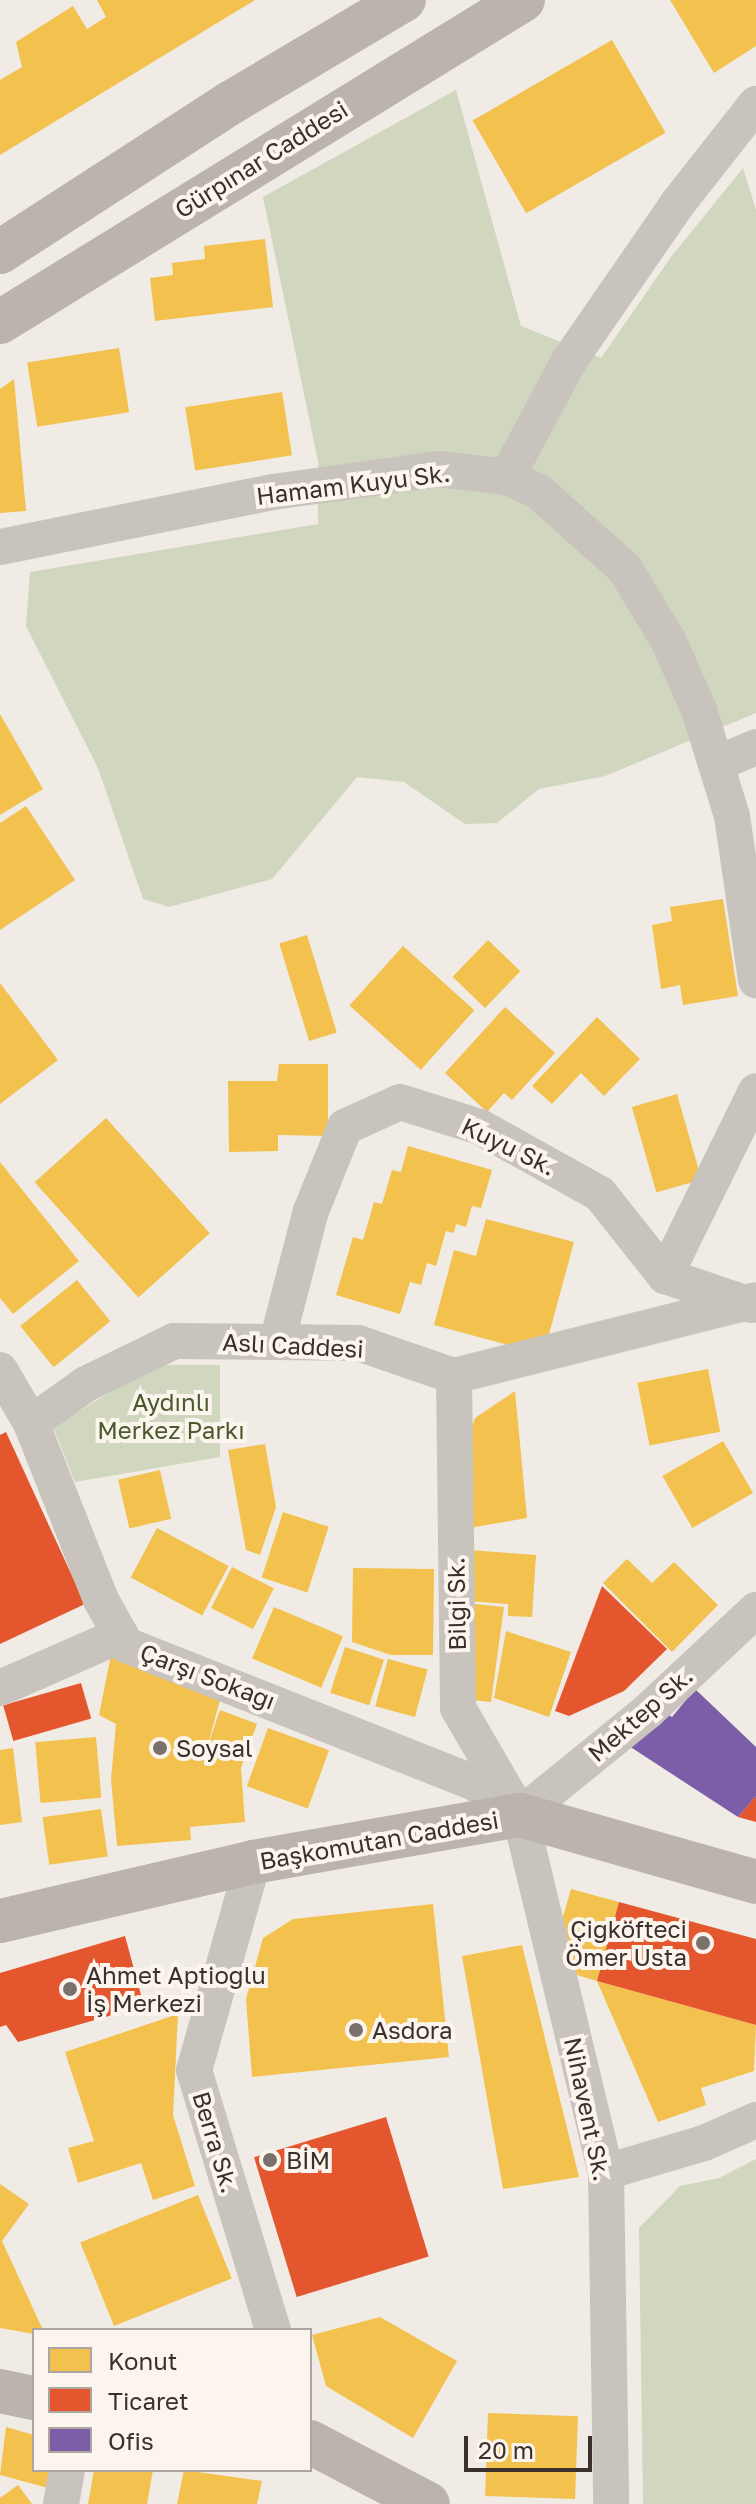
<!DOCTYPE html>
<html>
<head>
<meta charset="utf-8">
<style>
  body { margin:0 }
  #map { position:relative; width:756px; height:2504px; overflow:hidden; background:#f0ebe5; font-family:"Golos Text",sans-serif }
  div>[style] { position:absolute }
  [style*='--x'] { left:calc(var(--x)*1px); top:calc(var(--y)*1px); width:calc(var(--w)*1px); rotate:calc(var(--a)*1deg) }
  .green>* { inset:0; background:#d1d6bf }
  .homes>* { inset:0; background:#f2c14e; transform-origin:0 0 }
  .shops>* { inset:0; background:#e4572e; transform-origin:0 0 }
  .offices>* { inset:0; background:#7b5ea7 }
  .street>* { height:36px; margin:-18px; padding:0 18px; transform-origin:18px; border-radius:18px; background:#c9c3be }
  .secondary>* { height:44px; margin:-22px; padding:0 22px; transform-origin:22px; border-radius:22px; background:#bab3ae }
  .dots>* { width:22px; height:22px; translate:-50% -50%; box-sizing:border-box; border:4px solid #fbf5ee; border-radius:50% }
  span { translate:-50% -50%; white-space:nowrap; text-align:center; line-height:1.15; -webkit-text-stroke:8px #fbf5ee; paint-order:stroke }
  .street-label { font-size:24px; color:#3b302b }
  .park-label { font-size:24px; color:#4a5a2e }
  .poi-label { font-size:24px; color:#3b302b }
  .left { translate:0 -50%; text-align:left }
  .right { translate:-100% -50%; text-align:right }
  .legend { position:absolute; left:32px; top:2328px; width:280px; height:144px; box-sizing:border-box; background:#fbf5ee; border:2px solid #aea6a0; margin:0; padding:10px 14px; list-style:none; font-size:24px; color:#3b302b }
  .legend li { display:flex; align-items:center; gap:16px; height:40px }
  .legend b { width:40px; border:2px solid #aea6a0 }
  .scale { position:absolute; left:464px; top:2436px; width:128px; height:36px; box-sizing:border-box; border:4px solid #3b302b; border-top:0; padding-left:10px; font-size:24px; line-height:28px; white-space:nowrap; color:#3b302b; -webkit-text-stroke:6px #fbf5ee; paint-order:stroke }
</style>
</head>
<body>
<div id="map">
  <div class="green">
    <div style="clip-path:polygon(456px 90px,521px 326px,601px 358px,671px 257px,743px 168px,756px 210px,756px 713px,605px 776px,539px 789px,497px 823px,465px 824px,404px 782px,357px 777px,272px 879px,169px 907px,143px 899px,98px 768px,26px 626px,30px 572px,318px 524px,318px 461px,263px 197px)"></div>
    <div style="clip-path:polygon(155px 1365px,220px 1365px,220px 1457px,75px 1482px,53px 1427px)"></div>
    <div style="clip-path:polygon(756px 2159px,756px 2504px,643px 2504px,639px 2228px,680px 2186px,719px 2178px)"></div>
  </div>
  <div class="homes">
    <div style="clip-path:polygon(97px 0,255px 0,0 155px,0 80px,22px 67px,16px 42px,73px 6px,87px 29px,106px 17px)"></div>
    <div style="clip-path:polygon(670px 0,756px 0,756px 46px,714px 73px)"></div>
    <div style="left:612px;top:40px;width:107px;height:161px;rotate:60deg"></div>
    <div style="clip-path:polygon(265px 239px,273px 307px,155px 321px,150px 278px,173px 275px,172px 263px,205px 259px,204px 246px)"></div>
    <div style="left:119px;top:348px;width:65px;height:93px;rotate:81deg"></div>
    <div style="clip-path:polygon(14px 379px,26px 511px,0 513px,0 389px)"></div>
    <div style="left:282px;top:392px;width:64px;height:98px;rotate:81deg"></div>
    <div style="clip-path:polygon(0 714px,43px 789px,0 815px)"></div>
    <div style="clip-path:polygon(26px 806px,75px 880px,0 930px,0 823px)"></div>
    <div style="clip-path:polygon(723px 899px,738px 996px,683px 1005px,680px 985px,661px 989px,652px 925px,672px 921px,670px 907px)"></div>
    <div style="left:307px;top:935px;width:102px;height:29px;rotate:73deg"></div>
    <div style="left:488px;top:940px;width:45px;height:51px;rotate:44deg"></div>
    <div style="left:403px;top:946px;width:96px;height:80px;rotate:42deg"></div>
    <div style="clip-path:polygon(0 983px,58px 1060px,0 1104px)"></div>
    <div style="clip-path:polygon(505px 1007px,555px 1053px,512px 1100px,504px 1093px,487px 1112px,445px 1073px)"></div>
    <div style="clip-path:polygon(597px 1017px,640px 1059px,604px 1096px,581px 1073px,552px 1104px,532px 1086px)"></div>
    <div style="clip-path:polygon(279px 1064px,328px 1064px,328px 1136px,278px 1135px,278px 1151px,229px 1152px,228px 1081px,277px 1081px)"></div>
    <div style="left:677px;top:1094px;width:89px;height:47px;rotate:74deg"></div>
    <div style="left:106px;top:1118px;width:155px;height:96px;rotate:48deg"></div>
    <div style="clip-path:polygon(408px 1146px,492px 1170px,481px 1208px,472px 1206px,466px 1227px,456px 1224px,454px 1233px,446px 1231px,436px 1266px,427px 1263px,421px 1285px,410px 1282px,400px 1314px,336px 1295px,353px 1237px,363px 1240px,374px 1202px,382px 1204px,392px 1170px,401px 1172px)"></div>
    <div style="clip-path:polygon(0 1162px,79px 1261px,13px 1314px,0 1298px)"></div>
    <div style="clip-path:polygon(486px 1219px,574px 1242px,548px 1338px,512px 1346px,434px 1325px,454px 1250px,476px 1256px)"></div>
    <div style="left:77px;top:1280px;width:53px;height:73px;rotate:51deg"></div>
    <div style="left:708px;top:1369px;width:64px;height:72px;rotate:79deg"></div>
    <div style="clip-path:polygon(515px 1391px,527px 1518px,469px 1528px,467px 1441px,475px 1418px)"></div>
    <div style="left:723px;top:1441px;width:60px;height:70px;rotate:60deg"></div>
    <div style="clip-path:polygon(265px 1444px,276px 1507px,260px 1555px,246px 1550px,228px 1450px)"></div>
    <div style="left:160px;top:1470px;width:50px;height:43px;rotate:77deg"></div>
    <div style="clip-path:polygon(0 1490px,9px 1511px,0 1515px)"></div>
    <div style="left:283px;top:1512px;width:48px;height:69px;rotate:18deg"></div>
    <div style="left:157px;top:1528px;width:81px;height:56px;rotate:28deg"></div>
    <div style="clip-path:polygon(469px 1550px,536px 1555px,532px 1617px,508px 1616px,508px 1604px,466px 1601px)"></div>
    <div style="clip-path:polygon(627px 1559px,652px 1583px,674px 1562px,718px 1605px,672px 1652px,603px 1583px)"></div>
    <div style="left:232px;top:1567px;width:47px;height:46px;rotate:27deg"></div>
    <div style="clip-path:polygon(353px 1568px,434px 1569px,433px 1655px,391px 1655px,352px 1642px)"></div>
    <div style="clip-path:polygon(466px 1603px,504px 1607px,491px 1702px,472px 1700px)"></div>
    <div style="left:274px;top:1607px;width:75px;height:56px;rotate:23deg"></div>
    <div style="clip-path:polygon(506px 1631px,571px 1652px,549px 1717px,494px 1698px)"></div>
    <div style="left:345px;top:1647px;width:41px;height:48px;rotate:18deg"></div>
    <div style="clip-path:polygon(111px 1655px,223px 1689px,207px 1748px,220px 1710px,257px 1724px,241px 1768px,245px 1822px,190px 1827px,191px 1840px,117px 1846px,111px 1779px,116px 1724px,99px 1715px)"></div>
    <div style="left:388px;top:1659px;width:41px;height:49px;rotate:15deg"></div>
    <div style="left:268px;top:1728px;width:65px;height:62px;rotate:20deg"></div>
    <div style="left:96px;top:1737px;width:61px;height:61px;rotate:85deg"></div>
    <div style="clip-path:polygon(13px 1748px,22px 1822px,0 1825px,0 1750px)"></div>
    <div style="left:101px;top:1809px;width:48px;height:59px;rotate:82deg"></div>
    <div style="clip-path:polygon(571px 1889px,619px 1902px,597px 1981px,756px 2025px,754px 2071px,701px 2088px,706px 2105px,658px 2122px,597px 1981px,577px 1975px,560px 1927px)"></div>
    <div style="clip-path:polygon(433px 1904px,449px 2057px,252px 2077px,246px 1999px,263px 1938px,293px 1919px)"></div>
    <div style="clip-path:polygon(522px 1945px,579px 2177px,503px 2189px,462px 1956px)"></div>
    <div style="clip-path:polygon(178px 2014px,173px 2115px,195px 2186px,153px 2200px,141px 2163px,78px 2183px,68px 2148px,94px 2141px,65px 2052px)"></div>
    <div style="clip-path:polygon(0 2184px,29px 2204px,2px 2241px,43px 2330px,34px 2334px,0 2328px)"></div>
    <div style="left:198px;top:2195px;width:90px;height:127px;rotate:68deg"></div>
    <div style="clip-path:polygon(380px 2317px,457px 2361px,413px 2438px,326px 2386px,312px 2335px)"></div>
    <div style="left:488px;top:2413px;width:90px;height:83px;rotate:2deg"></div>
    <div style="clip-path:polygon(6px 2427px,34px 2435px,34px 2470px,57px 2470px,52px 2489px,0 2475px)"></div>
    <div style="clip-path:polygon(94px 2470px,153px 2470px,147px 2504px,88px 2504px)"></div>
    <div style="clip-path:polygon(184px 2470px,262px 2481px,257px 2504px,177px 2504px)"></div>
    <div style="clip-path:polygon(18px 2485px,32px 2504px,0 2504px,0 2498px)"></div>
  </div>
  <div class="shops">
    <div style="clip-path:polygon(6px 1432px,85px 1604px,0 1644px,0 1435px)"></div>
    <div style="clip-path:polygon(602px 1586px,667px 1649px,624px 1691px,569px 1716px,555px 1711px)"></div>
    <div style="left:81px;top:1683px;width:37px;height:81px;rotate:74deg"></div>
    <div style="clip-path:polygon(756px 1796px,756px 1822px,738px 1817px)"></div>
    <div style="clip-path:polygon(619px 1902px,756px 1939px,756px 2025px,597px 1981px)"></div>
    <div style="clip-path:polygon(125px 1936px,144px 2006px,18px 2042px,6px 2025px,0 2027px,0 1973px)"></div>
    <div style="left:386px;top:2117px;width:146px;height:138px;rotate:73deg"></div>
  </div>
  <div class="offices">
    <div style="clip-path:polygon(695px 1689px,756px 1747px,756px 1796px,738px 1817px,629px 1746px,659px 1708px,672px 1717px)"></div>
  </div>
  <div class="street">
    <div style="--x:507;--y:477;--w:132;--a:-61.9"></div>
    <div style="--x:569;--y:361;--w:192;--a:-55.4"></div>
    <div style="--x:678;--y:203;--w:126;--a:-51.8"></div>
    <div style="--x:0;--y:547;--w:278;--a:-11.4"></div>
    <div style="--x:273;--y:492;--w:168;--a:-7.9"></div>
    <div style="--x:439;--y:469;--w:68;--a:6.7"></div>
    <div style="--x:507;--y:477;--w:35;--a:25"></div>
    <div style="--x:539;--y:492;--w:115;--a:41.8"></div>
    <div style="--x:625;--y:569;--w:85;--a:58.9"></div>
    <div style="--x:669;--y:642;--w:74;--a:66.2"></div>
    <div style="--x:699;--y:710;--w:111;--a:72.7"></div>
    <div style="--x:732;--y:816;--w:166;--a:81.7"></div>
    <div style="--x:716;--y:764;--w:43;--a:-23"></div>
    <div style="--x:665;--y:1276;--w:206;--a:-63.8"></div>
    <div style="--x:277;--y:1342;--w:135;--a:-75.5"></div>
    <div style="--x:311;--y:1211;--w:91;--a:-68"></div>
    <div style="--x:345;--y:1127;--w:60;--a:-24.4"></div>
    <div style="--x:400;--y:1102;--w:84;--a:17.4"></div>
    <div style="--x:480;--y:1127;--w:137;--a:29.2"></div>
    <div style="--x:600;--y:1194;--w:105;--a:51.6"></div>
    <div style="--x:665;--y:1276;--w:91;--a:18.6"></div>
    <div style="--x:0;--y:1370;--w:61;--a:59.7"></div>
    <div style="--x:31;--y:1423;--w:190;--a:68.4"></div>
    <div style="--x:101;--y:1600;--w:51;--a:60.9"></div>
    <div style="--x:126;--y:1645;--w:375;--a:21.6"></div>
    <div style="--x:475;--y:1783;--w:46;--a:36.1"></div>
    <div style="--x:454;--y:1376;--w:332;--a:89.3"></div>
    <div style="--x:458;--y:1708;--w:124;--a:59.9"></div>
    <div style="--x:520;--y:1815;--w:367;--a:76.5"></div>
    <div style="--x:606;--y:2172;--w:332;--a:89.1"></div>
    <div style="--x:31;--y:1423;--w:67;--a:-35.3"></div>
    <div style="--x:86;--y:1384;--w:98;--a:-26"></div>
    <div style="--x:174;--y:1341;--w:184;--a:0.6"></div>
    <div style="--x:358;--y:1343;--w:102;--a:19"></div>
    <div style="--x:454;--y:1376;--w:311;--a:-14.1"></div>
    <div style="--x:0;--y:1688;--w:132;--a:-23.7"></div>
    <div style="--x:520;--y:1815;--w:165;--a:-39.1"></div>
    <div style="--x:648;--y:1711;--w:148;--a:-43.1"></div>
    <div style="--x:253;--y:1862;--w:216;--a:105.8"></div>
    <div style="--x:194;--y:2070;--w:272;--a:73.1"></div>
    <div style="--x:606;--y:2172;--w:102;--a:-16.5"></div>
    <div style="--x:704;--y:2143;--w:57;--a:-23.9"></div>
    <div style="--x:61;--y:2504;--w:35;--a:-80"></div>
  </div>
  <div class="secondary">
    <div style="--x:0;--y:252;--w:276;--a:-32.9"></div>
    <div style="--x:232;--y:102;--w:200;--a:-30.7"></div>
    <div style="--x:0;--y:322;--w:614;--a:-31.62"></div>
    <div style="--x:0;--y:1921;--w:260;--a:-13.1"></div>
    <div style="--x:253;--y:1862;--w:271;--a:-10"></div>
    <div style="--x:520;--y:1815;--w:245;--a:15.8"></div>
    <div style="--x:0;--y:2391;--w:35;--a:12"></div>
    <div style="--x:310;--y:2442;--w:133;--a:27.7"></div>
  </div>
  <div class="dots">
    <div style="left:160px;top:1748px;background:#7a716c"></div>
    <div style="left:703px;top:1943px;background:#7a716c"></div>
    <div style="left:70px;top:1989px;background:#7a716c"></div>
    <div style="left:356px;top:2030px;background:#7a716c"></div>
    <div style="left:270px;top:2160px;background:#7a716c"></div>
  </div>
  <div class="street-label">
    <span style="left:261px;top:159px;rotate:-32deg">Gürpınar Caddesi</span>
    <span style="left:353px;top:484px;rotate:-7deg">Hamam Kuyu Sk.</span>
    <span style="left:509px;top:1146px;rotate:26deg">Kuyu Sk.</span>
    <span style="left:293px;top:1345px;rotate:3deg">Aslı Caddesi</span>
    <span style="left:456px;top:1604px;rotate:-91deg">Bilgi Sk.</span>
    <span style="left:208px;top:1676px;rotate:21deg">Çarşı Sokağı</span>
    <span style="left:640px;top:1714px;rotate:-41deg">Mektep Sk.</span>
    <span style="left:379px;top:1840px;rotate:-10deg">Başkomutan Caddesi</span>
    <span style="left:588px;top:2109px;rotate:78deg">Nihavent Sk.</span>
    <span style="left:216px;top:2142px;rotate:73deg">Berra Sk.</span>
  </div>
  <div class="park-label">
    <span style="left:171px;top:1416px">Aydınlı<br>Merkez Parkı</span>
  </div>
  <div class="poi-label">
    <span class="left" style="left:176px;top:1748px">Soysal</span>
    <span class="right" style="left:687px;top:1943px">Çiğköfteci<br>Ömer Usta</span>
    <span class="left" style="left:86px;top:1989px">Ahmet Aptioğlu<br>İş Merkezi</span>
    <span class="left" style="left:372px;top:2030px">Asdora</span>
    <span class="left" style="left:286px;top:2160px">BİM</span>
  </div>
  <ul class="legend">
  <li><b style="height:22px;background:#f2c14e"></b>Konut</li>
  <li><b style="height:22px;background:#e4572e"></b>Ticaret</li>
  <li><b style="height:22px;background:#7b5ea7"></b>Ofis</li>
  </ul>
  <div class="scale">20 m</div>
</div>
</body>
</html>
